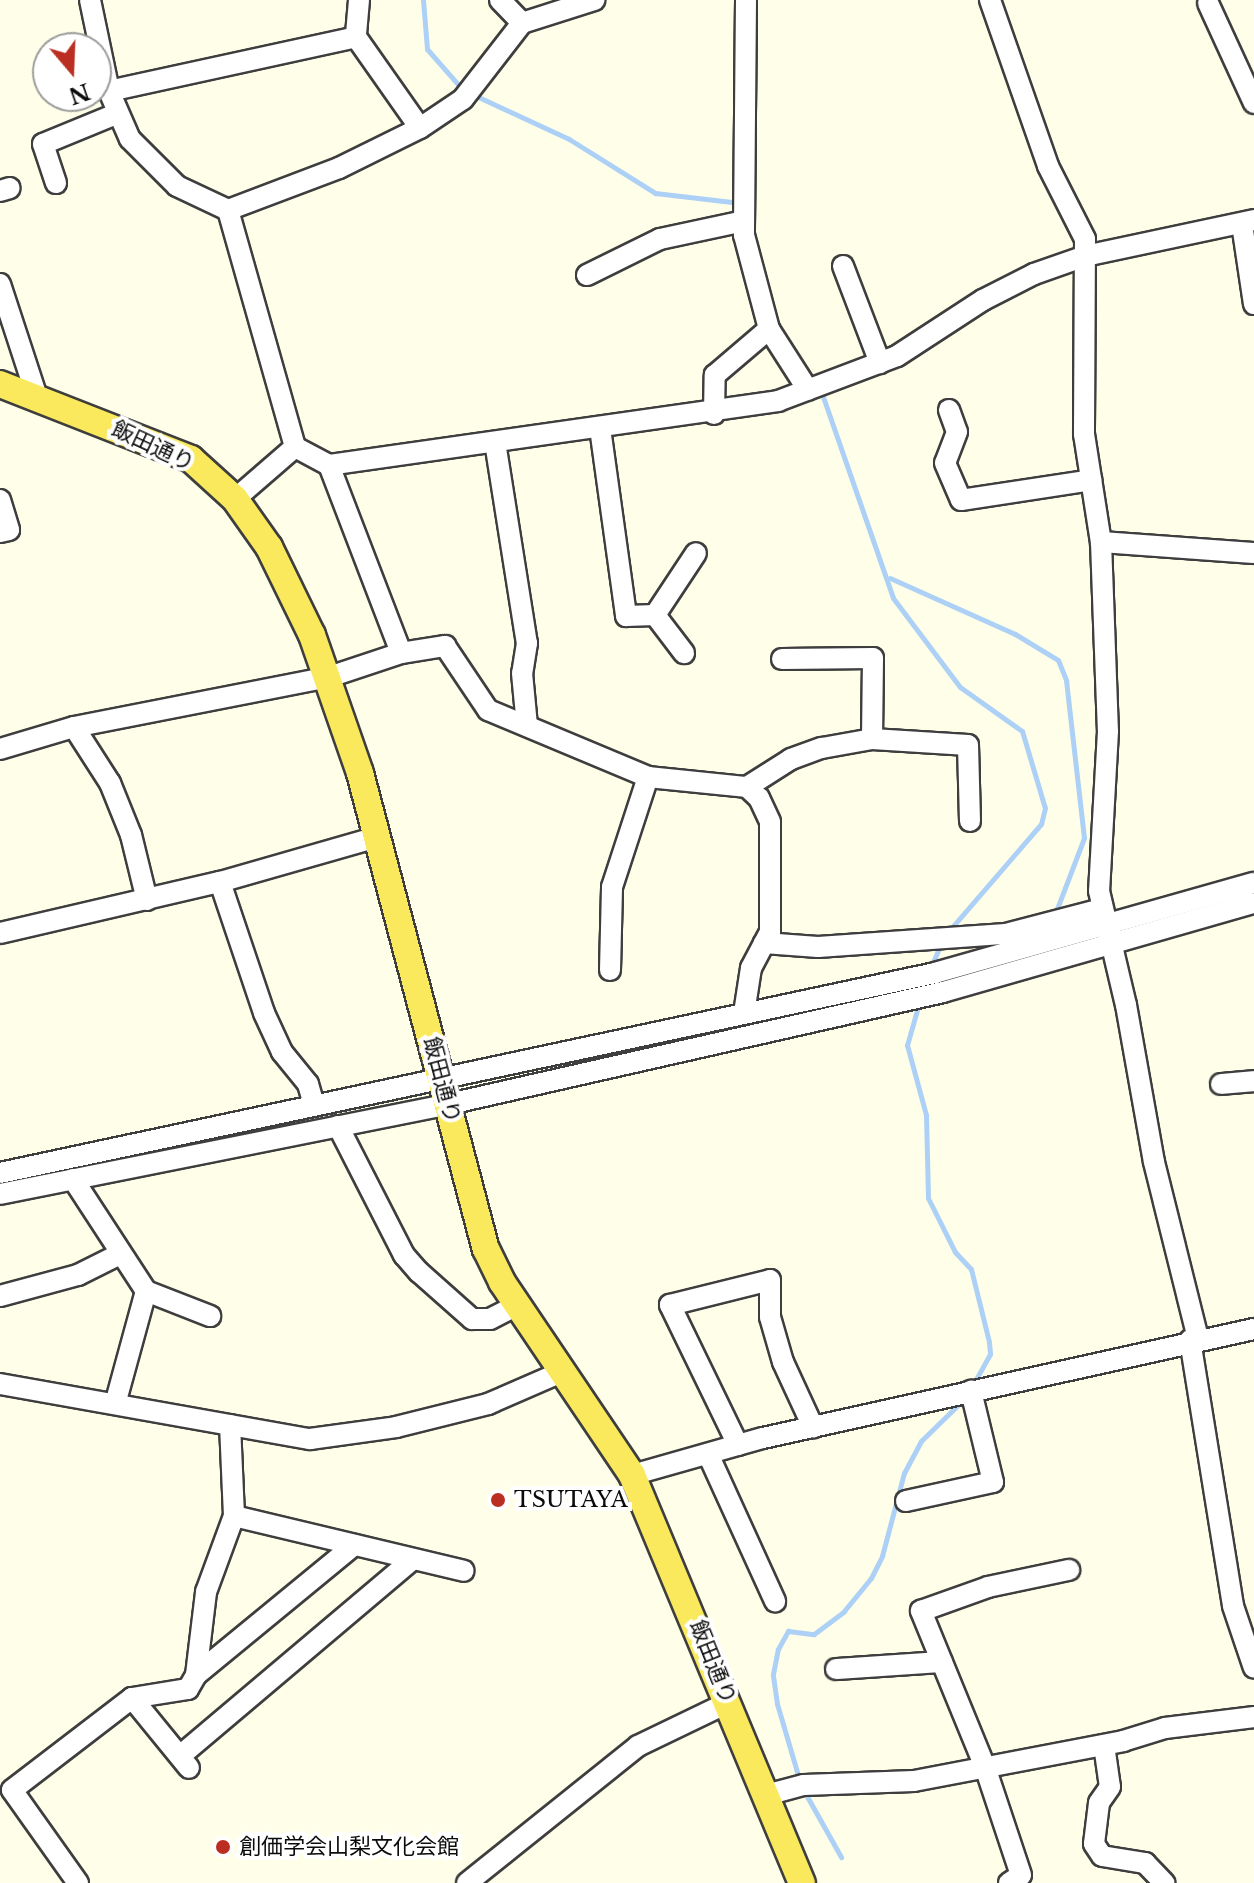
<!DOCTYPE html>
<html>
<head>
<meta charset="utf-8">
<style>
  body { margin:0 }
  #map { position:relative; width:1254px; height:1883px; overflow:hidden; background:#fffee8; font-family:"Libre Baskerville","Noto Sans JP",serif }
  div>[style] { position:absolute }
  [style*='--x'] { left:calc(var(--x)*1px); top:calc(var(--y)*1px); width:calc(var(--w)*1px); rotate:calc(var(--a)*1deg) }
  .stream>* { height:5px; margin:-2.5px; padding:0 2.5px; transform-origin:2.5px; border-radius:2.5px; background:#add1f6 }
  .roads { filter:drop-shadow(2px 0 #3e3e3e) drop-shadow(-2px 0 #3e3e3e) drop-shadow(0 2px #3e3e3e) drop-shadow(0 -2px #3e3e3e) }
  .minor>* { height:20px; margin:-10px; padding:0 10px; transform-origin:10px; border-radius:10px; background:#fff }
  .major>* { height:26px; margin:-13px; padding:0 13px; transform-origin:13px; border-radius:13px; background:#fae95d }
  .dots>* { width:22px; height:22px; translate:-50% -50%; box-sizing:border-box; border:4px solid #fff; border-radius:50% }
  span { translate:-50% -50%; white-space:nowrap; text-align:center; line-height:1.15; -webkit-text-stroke:8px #fff; paint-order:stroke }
  .street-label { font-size:22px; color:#0b0b0b }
  .poi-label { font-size:22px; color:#0b0b0b }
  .left { translate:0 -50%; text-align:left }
  .north { position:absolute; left:32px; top:32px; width:80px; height:80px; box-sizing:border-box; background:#fff; border:2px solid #9d9d9d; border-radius:50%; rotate:161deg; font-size:22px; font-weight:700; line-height:32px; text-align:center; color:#0b0b0b }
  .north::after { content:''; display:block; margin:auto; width:28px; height:36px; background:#bb2f22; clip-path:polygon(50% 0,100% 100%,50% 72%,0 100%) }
</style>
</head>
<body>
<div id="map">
  <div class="stream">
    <div style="--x:423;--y:0;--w:49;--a:85.3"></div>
    <div style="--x:427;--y:49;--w:55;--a:48.7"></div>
    <div style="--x:472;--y:94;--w:107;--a:24.9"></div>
    <div style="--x:569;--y:139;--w:102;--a:32.1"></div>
    <div style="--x:655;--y:193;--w:86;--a:6.7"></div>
    <div style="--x:821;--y:391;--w:219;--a:70.8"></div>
    <div style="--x:893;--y:598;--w:111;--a:53"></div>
    <div style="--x:960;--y:687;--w:76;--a:35.4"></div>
    <div style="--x:1022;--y:731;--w:80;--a:73.4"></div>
    <div style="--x:1045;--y:808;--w:16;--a:104"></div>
    <div style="--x:1041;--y:824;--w:145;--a:130.8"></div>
    <div style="--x:890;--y:578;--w:137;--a:24.1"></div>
    <div style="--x:1015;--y:634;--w:50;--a:31.2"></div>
    <div style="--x:1058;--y:660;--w:22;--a:68"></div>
    <div style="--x:1066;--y:680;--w:159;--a:83.5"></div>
    <div style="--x:1084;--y:838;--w:81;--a:110.9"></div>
    <div style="--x:931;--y:967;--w:26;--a:-67"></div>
    <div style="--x:919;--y:1003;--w:44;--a:105.9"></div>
    <div style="--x:907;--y:1045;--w:73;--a:74.8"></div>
    <div style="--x:926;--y:1115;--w:83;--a:88.6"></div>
    <div style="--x:928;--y:1198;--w:60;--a:63.4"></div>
    <div style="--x:955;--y:1252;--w:23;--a:47"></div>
    <div style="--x:971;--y:1269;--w:75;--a:76.1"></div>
    <div style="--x:989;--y:1342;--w:12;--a:85"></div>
    <div style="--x:990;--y:1354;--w:35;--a:119"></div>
    <div style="--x:800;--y:1782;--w:81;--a:-106.4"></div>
    <div style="--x:777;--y:1704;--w:30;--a:-98"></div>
    <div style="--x:773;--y:1674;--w:25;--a:-79"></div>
    <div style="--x:778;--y:1649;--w:21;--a:-61"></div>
    <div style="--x:788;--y:1631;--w:26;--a:7"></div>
    <div style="--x:814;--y:1634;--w:38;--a:-37"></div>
    <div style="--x:844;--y:1611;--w:43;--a:-50.7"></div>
    <div style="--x:871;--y:1578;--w:25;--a:-63"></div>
    <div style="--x:882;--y:1556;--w:86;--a:-75.2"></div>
    <div style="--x:904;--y:1473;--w:36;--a:-62"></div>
    <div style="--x:921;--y:1441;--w:59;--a:-44.3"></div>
    <div style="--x:804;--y:1791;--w:76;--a:60.7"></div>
  </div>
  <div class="roads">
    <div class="minor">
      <div style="--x:90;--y:0;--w:93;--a:78.2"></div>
      <div style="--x:109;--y:91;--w:52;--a:66.4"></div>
      <div style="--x:130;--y:139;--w:66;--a:45"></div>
      <div style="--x:177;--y:186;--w:56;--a:25.2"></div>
      <div style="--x:228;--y:210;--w:119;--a:-20.7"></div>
      <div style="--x:339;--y:168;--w:90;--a:-26.3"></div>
      <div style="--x:420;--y:128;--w:52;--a:-34"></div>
      <div style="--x:463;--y:99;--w:96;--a:-52.2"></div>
      <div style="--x:522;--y:23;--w:76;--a:-17.7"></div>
      <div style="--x:359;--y:0;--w:37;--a:95"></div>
      <div style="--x:356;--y:37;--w:111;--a:54.9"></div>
      <div style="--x:500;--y:0;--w:32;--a:46"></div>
      <div style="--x:746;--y:0;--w:235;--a:90.5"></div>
      <div style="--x:744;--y:235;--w:97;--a:75.1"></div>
      <div style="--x:769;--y:329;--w:72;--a:57.4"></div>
      <div style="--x:990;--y:0;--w:176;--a:70.7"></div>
      <div style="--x:1048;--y:166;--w:82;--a:63.1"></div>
      <div style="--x:1085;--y:239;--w:195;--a:90.3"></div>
      <div style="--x:1084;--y:434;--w:109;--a:81.1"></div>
      <div style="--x:1101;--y:542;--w:189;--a:87.9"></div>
      <div style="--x:1108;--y:731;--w:160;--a:93.2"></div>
      <div style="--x:1099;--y:891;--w:117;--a:76.7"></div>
      <div style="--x:1126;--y:1005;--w:159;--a:79.9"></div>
      <div style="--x:1154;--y:1162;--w:181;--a:76"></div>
      <div style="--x:1208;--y:3;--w:110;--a:65.3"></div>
      <div style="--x:109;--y:91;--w:253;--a:-12.3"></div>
      <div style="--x:56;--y:183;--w:41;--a:-108.4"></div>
      <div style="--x:43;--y:144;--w:79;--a:-22.3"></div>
      <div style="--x:0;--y:191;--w:10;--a:-17"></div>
      <div style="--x:228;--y:210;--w:246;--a:74.2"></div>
      <div style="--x:295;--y:447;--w:38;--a:28"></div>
      <div style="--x:329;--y:465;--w:454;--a:-8.1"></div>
      <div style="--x:778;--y:401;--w:127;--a:-20.7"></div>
      <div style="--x:897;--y:356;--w:103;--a:-33.1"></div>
      <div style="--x:983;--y:300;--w:57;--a:-27"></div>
      <div style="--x:1034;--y:274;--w:54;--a:-19.4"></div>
      <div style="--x:1085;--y:256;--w:173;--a:-12"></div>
      <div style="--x:1242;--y:224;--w:81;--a:81.5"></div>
      <div style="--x:843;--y:266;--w:104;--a:69.1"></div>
      <div style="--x:587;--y:275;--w:81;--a:-26.3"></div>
      <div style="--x:660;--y:239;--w:86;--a:-12.1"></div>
      <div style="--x:0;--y:284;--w:119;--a:71.9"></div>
      <div style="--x:949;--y:410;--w:23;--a:70"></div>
      <div style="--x:957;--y:432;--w:33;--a:111"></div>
      <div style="--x:945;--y:463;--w:40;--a:66.6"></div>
      <div style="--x:961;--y:500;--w:132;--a:-8.7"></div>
      <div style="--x:714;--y:414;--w:39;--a:-89"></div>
      <div style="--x:715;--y:375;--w:71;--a:-40.4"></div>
      <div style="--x:600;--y:428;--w:190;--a:82.1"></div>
      <div style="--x:626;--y:616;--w:29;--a:-2"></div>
      <div style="--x:655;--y:615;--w:48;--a:52.7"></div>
      <div style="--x:495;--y:442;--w:204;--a:81"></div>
      <div style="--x:527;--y:643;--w:30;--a:99"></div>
      <div style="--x:522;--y:673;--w:53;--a:84.6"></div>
      <div style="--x:329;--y:465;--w:201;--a:69"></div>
      <div style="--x:401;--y:653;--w:45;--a:-9"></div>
      <div style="--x:445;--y:646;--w:77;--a:56.1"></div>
      <div style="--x:488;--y:710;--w:173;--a:22.7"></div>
      <div style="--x:648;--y:777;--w:100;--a:5.8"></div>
      <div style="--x:747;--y:787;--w:16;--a:43"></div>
      <div style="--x:759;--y:798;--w:26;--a:65"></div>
      <div style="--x:770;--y:822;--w:110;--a:90"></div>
      <div style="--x:770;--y:932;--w:41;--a:117.8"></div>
      <div style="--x:751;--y:968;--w:46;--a:98.8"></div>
      <div style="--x:235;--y:499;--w:79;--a:-40.9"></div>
      <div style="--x:0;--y:500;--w:31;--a:73"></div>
      <div style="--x:9;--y:530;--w:9;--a:167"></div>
      <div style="--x:1101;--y:542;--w:153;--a:4.1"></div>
      <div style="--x:655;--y:615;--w:74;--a:-56.5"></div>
      <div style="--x:782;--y:659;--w:91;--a:-0.6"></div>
      <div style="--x:873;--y:658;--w:81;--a:90.7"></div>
      <div style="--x:74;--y:727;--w:67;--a:57.3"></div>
      <div style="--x:110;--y:783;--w:56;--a:68"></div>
      <div style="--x:131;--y:835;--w:67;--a:76.2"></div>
      <div style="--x:0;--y:749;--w:77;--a:-16.6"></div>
      <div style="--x:74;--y:727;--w:260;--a:-11.1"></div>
      <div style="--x:329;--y:677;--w:76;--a:-18.4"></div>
      <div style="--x:747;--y:787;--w:52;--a:-32.5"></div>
      <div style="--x:791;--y:759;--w:33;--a:-20"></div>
      <div style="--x:822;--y:748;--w:51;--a:-10.2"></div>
      <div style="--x:872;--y:739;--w:96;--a:3.6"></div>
      <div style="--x:968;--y:745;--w:76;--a:88.5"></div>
      <div style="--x:220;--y:882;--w:138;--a:71.4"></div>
      <div style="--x:264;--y:1013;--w:43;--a:65.2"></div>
      <div style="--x:282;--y:1052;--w:41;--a:50.9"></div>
      <div style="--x:308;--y:1084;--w:22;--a:74"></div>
      <div style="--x:0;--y:933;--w:226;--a:-13.1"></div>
      <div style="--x:220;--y:882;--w:163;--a:-16"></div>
      <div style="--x:764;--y:943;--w:54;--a:4.2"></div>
      <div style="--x:818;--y:947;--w:188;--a:-4"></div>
      <div style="--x:1006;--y:934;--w:99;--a:-14.6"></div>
      <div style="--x:610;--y:970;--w:83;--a:-88.6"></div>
      <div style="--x:612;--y:887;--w:116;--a:-71.9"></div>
      <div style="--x:1221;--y:1084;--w:33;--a:-5"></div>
      <div style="--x:338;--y:1126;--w:145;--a:62.9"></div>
      <div style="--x:404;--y:1255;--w:23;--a:49"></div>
      <div style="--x:419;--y:1272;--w:71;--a:41.6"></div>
      <div style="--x:472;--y:1319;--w:18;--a:0"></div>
      <div style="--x:490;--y:1319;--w:31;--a:-27"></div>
      <div style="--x:0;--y:1173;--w:956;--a:-12.07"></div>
      <div style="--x:935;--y:973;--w:331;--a:-15.8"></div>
      <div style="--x:73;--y:1179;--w:134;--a:56.9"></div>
      <div style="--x:146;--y:1291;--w:117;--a:105.3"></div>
      <div style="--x:0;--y:1194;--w:458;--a:-11.3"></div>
      <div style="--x:449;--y:1104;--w:507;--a:-12.77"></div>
      <div style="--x:943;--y:992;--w:323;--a:-16"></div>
      <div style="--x:146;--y:1291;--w:69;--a:21.3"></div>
      <div style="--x:0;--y:1296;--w:81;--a:-15.1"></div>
      <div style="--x:78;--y:1275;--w:47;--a:-26.6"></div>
      <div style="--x:1190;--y:1340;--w:269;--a:80.8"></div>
      <div style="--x:1233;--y:1606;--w:65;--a:71.3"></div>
      <div style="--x:0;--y:1384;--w:315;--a:10.1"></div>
      <div style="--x:310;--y:1439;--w:87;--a:-7.9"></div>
      <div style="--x:396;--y:1427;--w:95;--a:-14"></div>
      <div style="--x:488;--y:1404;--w:83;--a:-23.5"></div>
      <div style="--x:738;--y:1445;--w:156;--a:-115.9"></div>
      <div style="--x:670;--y:1305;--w:103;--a:-14"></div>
      <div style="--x:770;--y:1280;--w:37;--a:90"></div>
      <div style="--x:770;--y:1317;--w:47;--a:73.9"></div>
      <div style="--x:783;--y:1362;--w:72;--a:65.2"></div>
      <div style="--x:708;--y:1454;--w:162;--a:65.5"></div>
      <div style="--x:632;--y:1475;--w:136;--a:-15.8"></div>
      <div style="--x:763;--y:1438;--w:503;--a:-12.52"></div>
      <div style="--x:906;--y:1501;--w:89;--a:-12.3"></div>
      <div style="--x:993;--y:1482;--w:94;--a:-103.6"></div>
      <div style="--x:234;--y:1516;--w:236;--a:13.4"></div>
      <div style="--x:836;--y:1669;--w:106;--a:-3.8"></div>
      <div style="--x:196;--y:1675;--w:205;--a:-39.4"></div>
      <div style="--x:132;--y:1698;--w:90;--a:50.8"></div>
      <div style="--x:1104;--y:1745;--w:42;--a:81.9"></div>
      <div style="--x:1110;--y:1787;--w:19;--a:125"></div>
      <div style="--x:1099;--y:1803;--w:41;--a:97"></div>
      <div style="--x:1094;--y:1844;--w:14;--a:56"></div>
      <div style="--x:1102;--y:1856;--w:44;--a:9.2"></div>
      <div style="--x:1145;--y:1863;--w:28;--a:46"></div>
      <div style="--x:180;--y:1756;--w:305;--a:-40.2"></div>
      <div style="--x:766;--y:1795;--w:39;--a:-15"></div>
      <div style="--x:804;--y:1785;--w:110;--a:-2.1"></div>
      <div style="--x:914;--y:1781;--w:213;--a:-10.8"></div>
      <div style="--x:1123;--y:1741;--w:44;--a:-17.2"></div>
      <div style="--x:1165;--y:1728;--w:90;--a:-7"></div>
      <div style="--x:78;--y:1883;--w:114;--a:-125.4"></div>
      <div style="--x:12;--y:1790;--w:151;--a:-37.5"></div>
      <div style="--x:132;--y:1698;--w:57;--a:-9.1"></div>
      <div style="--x:188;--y:1689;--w:16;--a:-60"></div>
      <div style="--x:196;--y:1675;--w:84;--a:-83.1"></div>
      <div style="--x:206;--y:1592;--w:81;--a:-69.8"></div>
      <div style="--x:234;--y:1516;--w:91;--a:-92.5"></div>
      <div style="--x:467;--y:1883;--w:219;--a:-38.7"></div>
      <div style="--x:638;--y:1746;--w:101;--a:-25.8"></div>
      <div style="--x:1009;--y:1883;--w:14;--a:-34"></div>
      <div style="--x:1021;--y:1875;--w:114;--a:-108.4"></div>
      <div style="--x:985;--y:1767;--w:169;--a:-112.3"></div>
      <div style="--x:921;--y:1611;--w:71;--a:-19.7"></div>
      <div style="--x:988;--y:1587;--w:83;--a:-11.9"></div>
    </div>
    <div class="major">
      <div style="--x:0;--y:384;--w:205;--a:21.4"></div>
      <div style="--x:191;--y:459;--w:59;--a:42.3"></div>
      <div style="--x:235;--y:499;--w:59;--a:54.7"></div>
      <div style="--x:269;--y:547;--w:98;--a:64"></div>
      <div style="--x:312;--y:635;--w:146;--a:70.8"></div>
      <div style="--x:360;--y:773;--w:492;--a:75.2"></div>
      <div style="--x:486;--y:1249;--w:37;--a:64"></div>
      <div style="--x:502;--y:1282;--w:233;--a:56"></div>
      <div style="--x:632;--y:1475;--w:442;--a:67.4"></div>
    </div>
  </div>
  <div class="dots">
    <div style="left:498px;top:1500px;background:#bb2f22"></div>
    <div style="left:223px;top:1847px;background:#bb2f22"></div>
  </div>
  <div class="street-label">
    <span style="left:153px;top:446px;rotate:25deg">飯田通り</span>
    <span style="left:442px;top:1080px;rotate:75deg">飯田通り</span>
    <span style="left:713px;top:1662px;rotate:68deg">飯田通り</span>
  </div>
  <div class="poi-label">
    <span class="left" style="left:514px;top:1500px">TSUTAYA</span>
    <span class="left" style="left:239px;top:1847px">創価学会山梨文化会館</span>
  </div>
  <div class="north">N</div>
</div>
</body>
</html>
